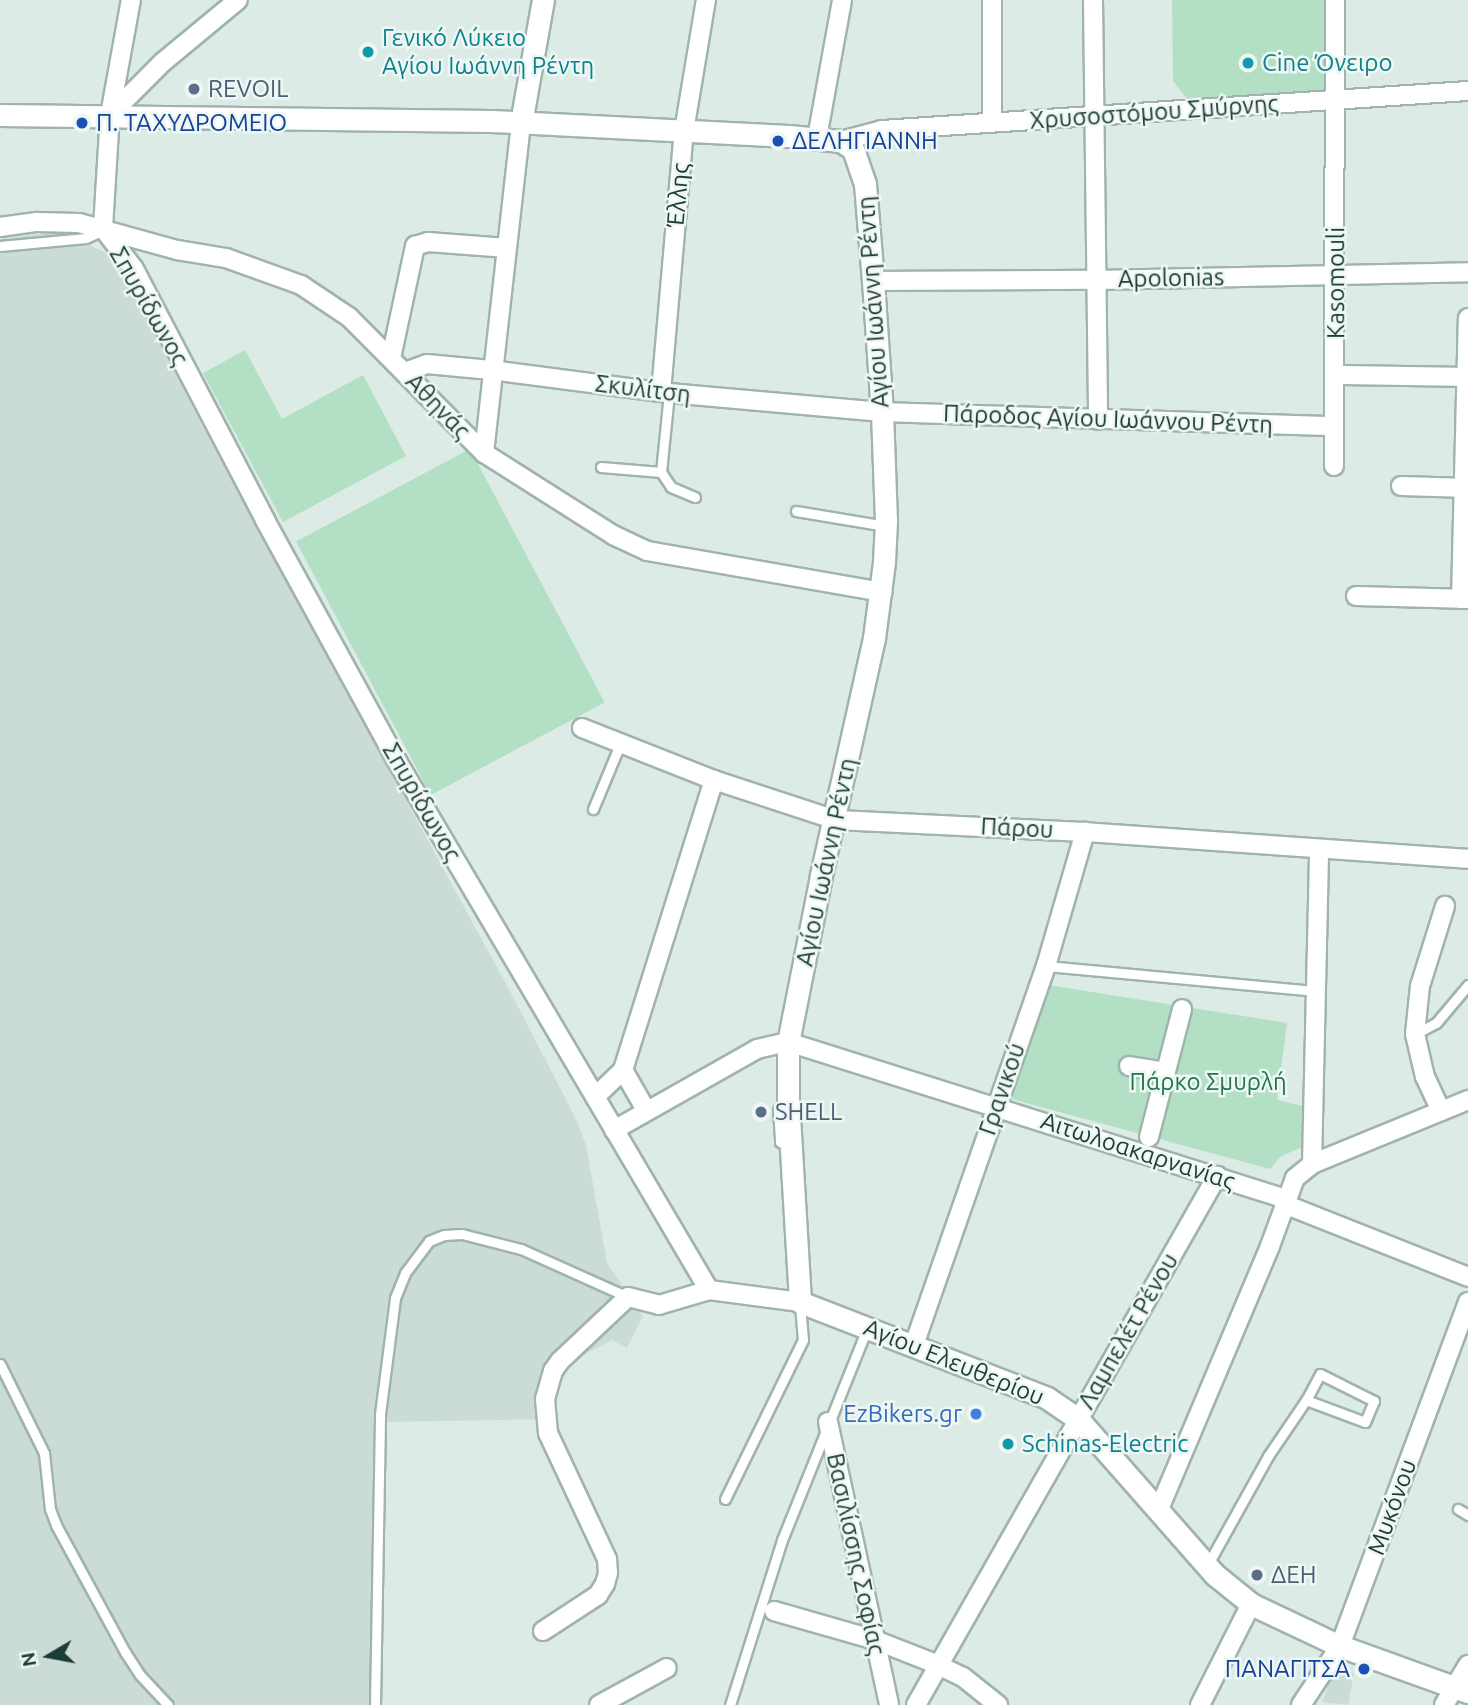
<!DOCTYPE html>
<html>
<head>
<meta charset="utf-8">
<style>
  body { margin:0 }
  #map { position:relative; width:1468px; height:1705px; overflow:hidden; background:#ddebe6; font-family:Ubuntu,sans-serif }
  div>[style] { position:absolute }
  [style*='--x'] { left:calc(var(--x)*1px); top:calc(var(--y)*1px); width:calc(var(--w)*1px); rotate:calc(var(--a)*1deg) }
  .built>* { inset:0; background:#cbdbd6 }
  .green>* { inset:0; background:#b3dfc4; transform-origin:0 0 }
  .roads { filter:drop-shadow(2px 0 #a0b3ae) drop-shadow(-2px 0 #a0b3ae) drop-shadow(0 2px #a0b3ae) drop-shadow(0 -2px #a0b3ae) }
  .lane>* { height:9px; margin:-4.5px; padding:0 4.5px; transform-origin:4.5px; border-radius:4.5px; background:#fff }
  .street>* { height:18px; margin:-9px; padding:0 9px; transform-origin:9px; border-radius:9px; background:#fff }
  .secondary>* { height:21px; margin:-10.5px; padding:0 10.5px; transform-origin:10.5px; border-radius:10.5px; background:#fff }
  .dots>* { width:19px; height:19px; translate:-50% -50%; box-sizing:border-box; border:4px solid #eef7f4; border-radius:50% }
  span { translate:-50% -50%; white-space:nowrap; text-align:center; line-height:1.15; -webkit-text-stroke:5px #eef7f4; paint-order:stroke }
  .culture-label { font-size:24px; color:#0d838f }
  .left { translate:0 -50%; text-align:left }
  .service-label { font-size:24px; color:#4e5e75 }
  .street-label { font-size:24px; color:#1d3c37 }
  .transit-label { font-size:24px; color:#164399 }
  .right { translate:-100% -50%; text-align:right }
  .park-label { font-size:24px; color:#24764e }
  .shop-label { font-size:24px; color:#366cbe }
  .north { position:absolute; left:14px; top:1621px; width:70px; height:70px; -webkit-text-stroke:5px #eef7f4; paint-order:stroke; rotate:260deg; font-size:19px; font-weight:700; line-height:28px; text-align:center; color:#1d3c37 }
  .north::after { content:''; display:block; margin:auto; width:24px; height:32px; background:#1d3c37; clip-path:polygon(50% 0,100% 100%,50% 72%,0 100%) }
</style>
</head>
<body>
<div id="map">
  <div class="built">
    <div style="clip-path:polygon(59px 231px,115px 257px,205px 431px,512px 995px,575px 1117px,586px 1145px,607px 1263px,643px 1316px,627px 1348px,612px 1340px,580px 1357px,564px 1371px,553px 1389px,552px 1419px,385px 1422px,382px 1705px,0 1705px,0 239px)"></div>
    <div style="clip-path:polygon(1333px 1673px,1354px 1673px,1348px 1705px,1322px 1702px)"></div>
  </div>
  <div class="green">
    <div style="clip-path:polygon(1172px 0,1324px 0,1325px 95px,1192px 105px,1173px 81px)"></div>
    <div style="clip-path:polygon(245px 350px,282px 419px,363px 375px,406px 456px,283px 522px,203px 373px)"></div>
    <div style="left:470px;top:449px;width:287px;height:197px;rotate:62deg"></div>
    <div style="clip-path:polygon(1048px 985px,1287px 1023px,1277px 1100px,1306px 1107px,1304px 1146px,1280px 1157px,1270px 1169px,1008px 1098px)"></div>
  </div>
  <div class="roads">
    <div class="lane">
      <div style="--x:0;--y:246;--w:86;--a:-5.3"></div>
      <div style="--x:86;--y:238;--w:17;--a:-25"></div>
      <div style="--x:601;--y:467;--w:60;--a:4.8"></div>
      <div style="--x:661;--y:472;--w:79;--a:-84.2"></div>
      <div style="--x:661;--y:472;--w:18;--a:56"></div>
      <div style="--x:671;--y:487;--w:26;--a:23"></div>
      <div style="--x:796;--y:511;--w:91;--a:9.5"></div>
      <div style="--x:593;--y:809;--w:70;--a:-67.4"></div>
      <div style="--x:1046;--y:966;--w:270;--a:5.3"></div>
      <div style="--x:1415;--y:1034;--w:24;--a:-28"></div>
      <div style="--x:1436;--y:1023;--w:50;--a:-49.9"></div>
      <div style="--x:784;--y:1103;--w:9;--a:131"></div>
      <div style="--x:778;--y:1110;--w:32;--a:86"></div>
      <div style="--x:780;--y:1142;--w:11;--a:27"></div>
      <div style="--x:0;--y:1364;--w:99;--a:63.7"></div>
      <div style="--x:44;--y:1453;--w:56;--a:83.9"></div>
      <div style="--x:50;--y:1509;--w:17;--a:69"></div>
      <div style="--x:56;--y:1525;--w:145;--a:61.5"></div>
      <div style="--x:125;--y:1652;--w:27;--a:57"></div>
      <div style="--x:140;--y:1675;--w:41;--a:47"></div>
      <div style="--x:725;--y:1499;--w:177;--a:-63.9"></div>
      <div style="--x:803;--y:1340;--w:38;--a:-95"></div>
      <div style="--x:1458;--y:1509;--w:12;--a:31"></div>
      <div style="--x:1208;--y:1564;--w:124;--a:-60.9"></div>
      <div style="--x:1268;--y:1456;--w:68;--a:-55.8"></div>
      <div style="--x:1306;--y:1400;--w:63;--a:20.4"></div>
      <div style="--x:1365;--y:1422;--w:23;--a:-67"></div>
      <div style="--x:1374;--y:1401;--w:60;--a:-153.4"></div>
      <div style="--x:1320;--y:1374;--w:30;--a:118"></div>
      <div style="--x:375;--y:1705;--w:291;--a:-89"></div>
      <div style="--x:380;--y:1414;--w:117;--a:-82.6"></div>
      <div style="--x:395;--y:1298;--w:27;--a:-68"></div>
      <div style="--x:405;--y:1273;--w:40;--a:-53"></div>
      <div style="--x:429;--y:1241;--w:16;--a:-22"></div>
      <div style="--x:444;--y:1235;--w:18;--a:-3"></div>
      <div style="--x:462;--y:1234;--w:61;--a:14.3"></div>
      <div style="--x:521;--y:1249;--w:117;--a:24.2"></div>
      <div style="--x:730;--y:1705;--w:173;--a:-72.5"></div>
      <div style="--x:782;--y:1540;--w:227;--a:-68.1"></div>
    </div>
    <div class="street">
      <div style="--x:992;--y:0;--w:123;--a:90"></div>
      <div style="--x:1093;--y:0;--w:420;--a:89.3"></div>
      <div style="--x:110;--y:115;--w:75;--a:-45"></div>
      <div style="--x:163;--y:62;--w:97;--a:-39.6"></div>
      <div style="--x:817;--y:138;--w:140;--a:-79.7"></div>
      <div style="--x:841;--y:141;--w:42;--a:-15"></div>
      <div style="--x:882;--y:130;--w:587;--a:-3.81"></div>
      <div style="--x:0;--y:227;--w:37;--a:-8"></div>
      <div style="--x:37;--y:222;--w:42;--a:1.4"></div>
      <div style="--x:79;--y:223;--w:102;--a:15.4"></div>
      <div style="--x:177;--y:250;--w:50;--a:9.3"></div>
      <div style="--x:226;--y:258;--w:80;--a:19.8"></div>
      <div style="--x:301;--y:285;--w:58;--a:33.7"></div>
      <div style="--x:349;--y:317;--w:192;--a:45.2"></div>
      <div style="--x:484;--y:453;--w:153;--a:32.4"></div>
      <div style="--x:613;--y:535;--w:38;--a:25"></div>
      <div style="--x:647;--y:551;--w:239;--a:9.9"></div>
      <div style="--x:103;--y:228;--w:51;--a:52.9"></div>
      <div style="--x:134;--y:269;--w:283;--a:62.4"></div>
      <div style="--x:265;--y:520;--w:275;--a:61.3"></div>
      <div style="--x:397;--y:761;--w:614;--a:59.47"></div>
      <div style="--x:103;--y:228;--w:113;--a:-86.5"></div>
      <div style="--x:110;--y:115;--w:117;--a:-79.7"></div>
      <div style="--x:873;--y:281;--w:224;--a:-0.3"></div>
      <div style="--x:1097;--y:280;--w:371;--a:-1.2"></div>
      <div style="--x:391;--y:358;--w:115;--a:-77.9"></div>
      <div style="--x:415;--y:246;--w:14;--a:-17"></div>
      <div style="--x:428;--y:242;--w:79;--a:4.3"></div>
      <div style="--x:405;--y:372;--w:23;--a:-20"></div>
      <div style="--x:427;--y:364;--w:64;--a:5.4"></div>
      <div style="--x:491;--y:370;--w:179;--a:7.4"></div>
      <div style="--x:669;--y:393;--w:214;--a:5.1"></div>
      <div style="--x:882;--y:412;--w:452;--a:1.8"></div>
      <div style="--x:1335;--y:375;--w:133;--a:0.9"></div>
      <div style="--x:661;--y:392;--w:262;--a:-85"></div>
      <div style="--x:684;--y:131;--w:133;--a:-80.5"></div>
      <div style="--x:484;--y:453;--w:332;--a:-83.6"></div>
      <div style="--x:1334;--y:466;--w:466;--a:-89.9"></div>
      <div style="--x:1401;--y:486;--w:67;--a:1.7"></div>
      <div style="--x:1356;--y:596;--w:112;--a:1.5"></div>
      <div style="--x:1461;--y:599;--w:281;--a:-88.6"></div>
      <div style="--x:582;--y:728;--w:142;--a:21.5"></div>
      <div style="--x:714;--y:780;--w:128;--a:18.2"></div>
      <div style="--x:836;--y:820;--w:249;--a:2.8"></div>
      <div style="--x:1085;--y:832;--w:384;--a:4"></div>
      <div style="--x:1129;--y:1066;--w:36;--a:9"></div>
      <div style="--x:623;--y:1070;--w:46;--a:60.1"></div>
      <div style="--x:595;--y:1097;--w:39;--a:-44"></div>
      <div style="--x:623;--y:1070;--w:304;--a:-72.6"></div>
      <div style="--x:1441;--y:1111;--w:38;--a:-115"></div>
      <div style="--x:1425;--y:1077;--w:44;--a:-103.1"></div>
      <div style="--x:1415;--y:1034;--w:48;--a:-84.1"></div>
      <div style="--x:1420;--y:986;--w:84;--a:-72.6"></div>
      <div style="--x:614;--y:1130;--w:164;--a:-29.5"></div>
      <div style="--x:757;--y:1049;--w:32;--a:-13"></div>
      <div style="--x:788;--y:1042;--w:522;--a:17.5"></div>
      <div style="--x:1149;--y:1137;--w:132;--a:-75.5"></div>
      <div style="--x:1312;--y:1164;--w:315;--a:-88.7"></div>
      <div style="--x:1284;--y:1204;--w:198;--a:21.6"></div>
      <div style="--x:914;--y:1345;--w:401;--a:-70.8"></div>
      <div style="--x:1046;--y:966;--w:140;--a:-73.8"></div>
      <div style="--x:828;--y:1422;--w:289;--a:77.8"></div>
      <div style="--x:1159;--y:1509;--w:285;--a:-67.1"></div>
      <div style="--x:1270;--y:1246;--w:72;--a:-69.8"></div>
      <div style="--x:1295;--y:1178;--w:22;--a:-39"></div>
      <div style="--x:1312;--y:1164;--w:169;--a:-22.3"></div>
      <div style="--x:774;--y:1611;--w:105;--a:16"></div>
      <div style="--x:875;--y:1640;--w:66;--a:21.5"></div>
      <div style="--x:936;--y:1664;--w:30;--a:26"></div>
      <div style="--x:963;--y:1677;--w:45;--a:38.7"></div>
      <div style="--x:543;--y:1631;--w:66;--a:-33.2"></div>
      <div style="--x:598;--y:1595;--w:13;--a:-58"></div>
      <div style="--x:605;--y:1584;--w:11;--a:-75"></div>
      <div style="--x:608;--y:1573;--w:14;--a:-94"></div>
      <div style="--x:607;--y:1559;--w:139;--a:-115.1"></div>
      <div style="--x:548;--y:1433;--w:34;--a:-95"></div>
      <div style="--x:545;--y:1399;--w:29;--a:-74"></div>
      <div style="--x:553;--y:1371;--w:12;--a:-55"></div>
      <div style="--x:560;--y:1361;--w:93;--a:-43.3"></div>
      <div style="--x:628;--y:1297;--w:32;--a:14"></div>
      <div style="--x:659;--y:1305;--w:52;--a:-16.7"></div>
      <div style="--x:709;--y:1290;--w:92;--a:7.5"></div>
      <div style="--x:599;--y:1705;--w:77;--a:-28.6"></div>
      <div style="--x:916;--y:1705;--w:609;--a:-60.36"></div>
      <div style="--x:1200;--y:1705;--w:113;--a:-63.2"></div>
      <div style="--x:1301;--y:1705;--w:71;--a:-56.5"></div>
      <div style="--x:1340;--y:1646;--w:367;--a:-69.6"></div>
      <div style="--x:1444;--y:1705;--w:47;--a:-59"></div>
    </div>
    <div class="secondary">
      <div style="--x:0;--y:115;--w:492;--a:0.7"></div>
      <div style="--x:492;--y:121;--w:297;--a:2.9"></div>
      <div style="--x:789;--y:136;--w:52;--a:5.5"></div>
      <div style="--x:841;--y:141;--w:14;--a:34"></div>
      <div style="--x:853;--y:149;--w:37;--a:71"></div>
      <div style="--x:865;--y:184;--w:97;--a:85.3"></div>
      <div style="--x:873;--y:281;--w:131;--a:86.1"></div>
      <div style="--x:882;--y:412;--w:109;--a:87.9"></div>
      <div style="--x:886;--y:521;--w:41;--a:92.8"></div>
      <div style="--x:884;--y:562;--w:77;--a:97.5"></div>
      <div style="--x:874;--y:638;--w:244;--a:102.6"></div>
      <div style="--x:821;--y:876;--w:169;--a:101.2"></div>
      <div style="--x:788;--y:1042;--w:57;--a:90"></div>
      <div style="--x:788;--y:1099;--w:203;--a:86.6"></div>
      <div style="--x:800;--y:1302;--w:265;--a:21.2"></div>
      <div style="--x:1047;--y:1398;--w:37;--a:34"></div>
      <div style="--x:1078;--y:1419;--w:206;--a:48.7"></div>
      <div style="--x:1214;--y:1574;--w:48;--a:39"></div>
      <div style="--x:1251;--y:1604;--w:98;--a:25.3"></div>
      <div style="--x:1340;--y:1646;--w:136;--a:19.8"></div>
      <div style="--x:521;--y:123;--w:125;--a:-79.9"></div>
    </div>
  </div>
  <div class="dots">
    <div style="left:368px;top:52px;background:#0f9aa8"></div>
    <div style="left:1248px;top:63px;background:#0f9aa8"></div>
    <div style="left:194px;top:89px;background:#5c6f8a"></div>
    <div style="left:82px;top:123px;background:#1a4fb4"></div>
    <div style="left:778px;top:141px;background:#1a4fb4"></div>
    <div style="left:761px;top:1112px;background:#5c6f8a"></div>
    <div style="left:976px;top:1414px;background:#3f7fe0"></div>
    <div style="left:1008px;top:1444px;background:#0f9aa8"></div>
    <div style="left:1257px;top:1575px;background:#5c6f8a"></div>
    <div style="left:1364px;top:1669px;background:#1a4fb4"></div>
  </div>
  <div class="culture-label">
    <span class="left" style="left:382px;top:52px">Γενικό Λύκειο<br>Αγίου Ιωάννη Ρέντη</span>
    <span class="left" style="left:1262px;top:63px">Cine Όνειρο</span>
    <span class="left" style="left:1022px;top:1444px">Schinas-Electric</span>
  </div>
  <div class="service-label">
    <span class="left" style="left:208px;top:89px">REVOIL</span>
    <span class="left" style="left:775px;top:1112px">SHELL</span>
    <span class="left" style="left:1271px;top:1575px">ΔΕΗ</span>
  </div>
  <div class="street-label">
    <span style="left:1154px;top:112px;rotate:-4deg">Χρυσοστόμου Σμύρνης</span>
    <span style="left:678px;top:195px;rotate:-85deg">Έλλης</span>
    <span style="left:1171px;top:278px;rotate:-1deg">Apolonias</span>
    <span style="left:1336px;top:283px;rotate:-90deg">Kasomouli</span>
    <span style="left:873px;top:302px;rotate:-94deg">Αγίου Ιωάννη Ρέντη</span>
    <span style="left:149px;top:306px;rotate:60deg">Σπυρίδωνος</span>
    <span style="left:643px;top:389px;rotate:7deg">Σκυλίτση</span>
    <span style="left:438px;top:406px;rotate:46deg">Αθηνάς</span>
    <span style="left:1108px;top:419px;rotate:2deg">Πάροδος Αγίου Ιωάννου Ρέντη</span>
    <span style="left:422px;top:802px;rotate:60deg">Σπυρίδωνος</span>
    <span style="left:1017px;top:828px;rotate:3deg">Πάρου</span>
    <span style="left:826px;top:862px;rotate:-78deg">Αγίου Ιωάννη Ρέντη</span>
    <span style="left:1002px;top:1089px;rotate:-71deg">Γρανικού</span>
    <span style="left:1138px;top:1151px;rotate:18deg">Αιτωλοακαρνανίας</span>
    <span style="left:1128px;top:1331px;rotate:-60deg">Λαμπελέτ Ρένου</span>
    <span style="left:954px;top:1362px;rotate:22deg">Αγίου Ελευθερίου</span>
    <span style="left:1392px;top:1507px;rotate:-70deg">Μυκόνου</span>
    <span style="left:856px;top:1554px;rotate:78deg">Βασιλίσσης Σοφίας</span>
  </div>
  <div class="transit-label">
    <span class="left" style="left:96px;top:123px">Π. ΤΑΧΥΔΡΟΜΕΙΟ</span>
    <span class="left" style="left:792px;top:141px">ΔΕΛΗΓΙΑΝΝΗ</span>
    <span class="right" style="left:1350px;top:1669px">ΠΑΝΑΓΙΤΣΑ</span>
  </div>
  <div class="park-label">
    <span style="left:1208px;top:1082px">Πάρκο Σµυρλή</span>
  </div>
  <div class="shop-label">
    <span class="right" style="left:962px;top:1414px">EzBikers.gr</span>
  </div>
  <div class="north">N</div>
</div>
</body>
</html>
